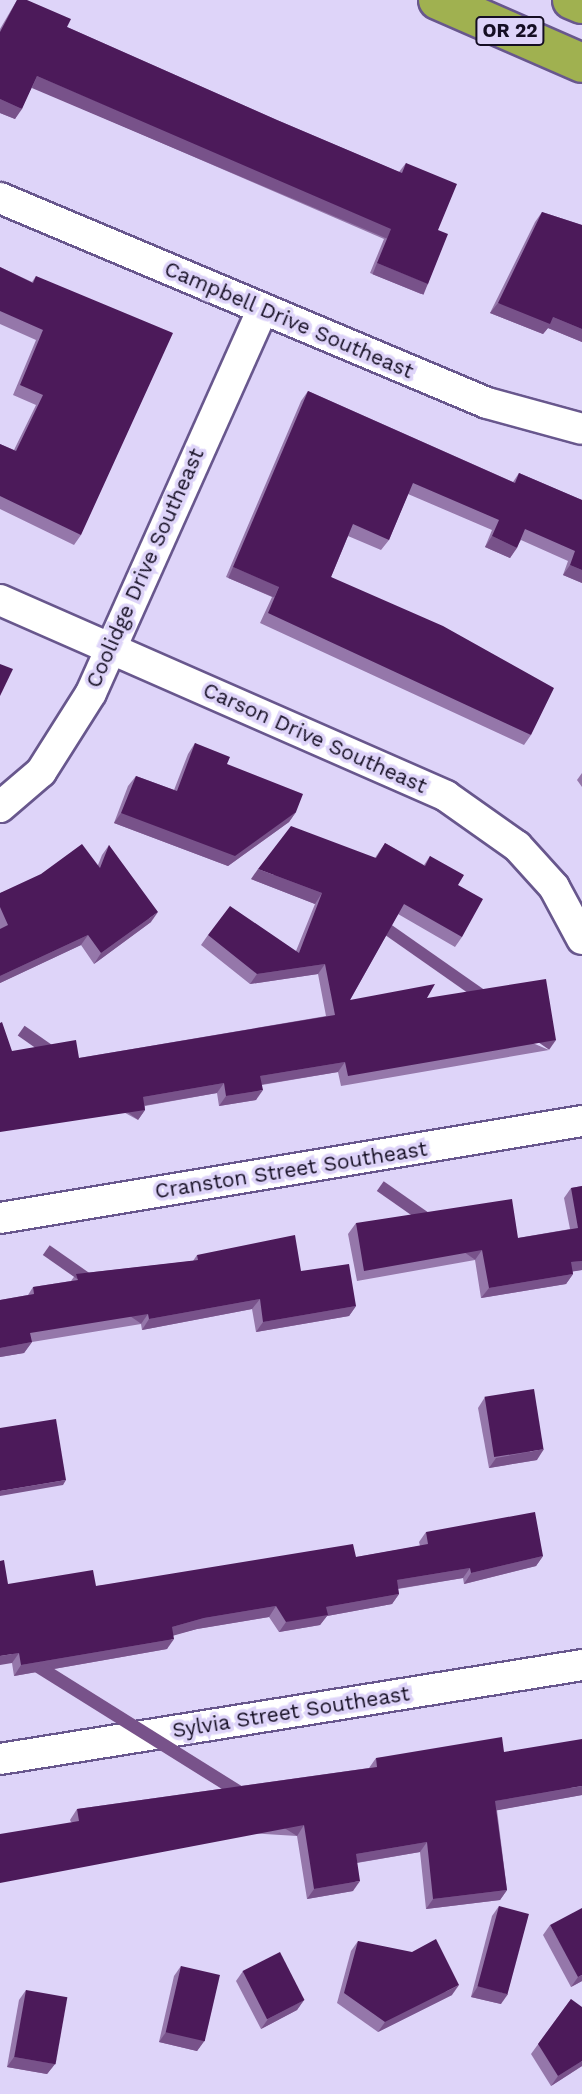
<!DOCTYPE html>
<html>
<head>
<meta charset="utf-8">
<style>
  body { margin:0 }
  #map { position:relative; width:582px; height:2094px; overflow:hidden; background:#ded4f9; font-family:"Work Sans",sans-serif }
  div>[style] { position:absolute }
  [style*='--x'] { left:calc(var(--x)*1px); top:calc(var(--y)*1px); width:calc(var(--w)*1px); rotate:calc(var(--a)*1deg) }
  .roads { filter:drop-shadow(2px 0 #68578d) drop-shadow(-2px 0 #68578d) drop-shadow(0 2px #68578d) drop-shadow(0 -2px #68578d) }
  .street>* { height:30px; margin:-15px; padding:0 15px; transform-origin:15px; border-radius:15px; background:#fff }
  .highway>* { height:38px; margin:-19px; padding:0 19px; transform-origin:19px; border-radius:19px; background:#a0b150 }
  .wall>* { inset:0; background:#9577aa }
  .shaded-wall>* { inset:0; background:#78528a; transform-origin:0 0 }
  .building>* { inset:0; background:#4c1a5a; transform-origin:0 0 }
  span { translate:-50% -50%; white-space:nowrap; text-align:center; line-height:1.15; -webkit-text-stroke:7px #ded4f9; paint-order:stroke }
  .shield-label span { padding:2px 5px; background:#ded4f9; border:2px solid; border-radius:5px; -webkit-text-stroke-width:0 }
  .shield-label { font-size:19px; color:#150e23; font-weight:700 }
  .street-label { font-size:21px; color:#150e23 }
</style>
</head>
<body>
<div id="map">
  <div class="roads">
    <div class="street">
      <div style="--x:0;--y:198;--w:528;--a:22.83"></div>
      <div style="--x:487;--y:403;--w:98;--a:15.3"></div>
      <div style="--x:0;--y:600;--w:487;--a:23.7"></div>
      <div style="--x:446;--y:796;--w:87;--a:35.2"></div>
      <div style="--x:517;--y:846;--w:55;--a:47.9"></div>
      <div style="--x:554;--y:887;--w:59;--a:61.7"></div>
      <div style="--x:0;--y:807;--w:54;--a:-40.5"></div>
      <div style="--x:41;--y:772;--w:93;--a:-57.7"></div>
      <div style="--x:91;--y:693;--w:419;--a:-65.9"></div>
      <div style="--x:0;--y:1218;--w:590;--a:-9.46"></div>
      <div style="--x:0;--y:1759;--w:590;--a:-9.17"></div>
    </div>
    <div class="highway">
      <div style="--x:438;--y:0;--w:157;--a:23.6"></div>
      <div style="--x:572;--y:0;--w:11;--a:22"></div>
    </div>
  </div>
  <div class="wall">
    <div style="clip-path:polygon(17px 0,67px 27px,277px 120px,399px 172px,406px 163px,438px 230px,428px 284px,421px 294px,370px 273px,384px 239px,32px 87px,15px 119px,0 113px,0 29px)"></div>
    <div style="clip-path:polygon(542px 212px,582px 225px,582px 342px,548px 328px,543px 334px,490px 313px,535px 222px)"></div>
    <div style="clip-path:polygon(0 267px,32px 282px,36px 276px,81px 535px,74px 545px,0 509px,0 444px,14px 450px,36px 405px,13px 395px,36px 340px,0 324px)"></div>
    <div style="clip-path:polygon(308px 391px,513px 482px,519px 473px,582px 500px,582px 583px,563px 575px,568px 561px,521px 540px,510px 558px,485px 547px,492px 530px,408px 494px,389px 540px,381px 550px,348px 536px,331px 577px,531px 735px,524px 745px,260px 623px,272px 597px,226px 577px,301px 401px)"></div>
    <div style="clip-path:polygon(195px 743px,296px 812px,289px 822px,228px 866px,114px 823px,128px 786px,136px 776px,174px 790px,188px 754px)"></div>
    <div style="clip-path:polygon(582px 773px,582px 787px,577px 780px)"></div>
    <div style="clip-path:polygon(385px 843px,424px 865px,430px 856px,458px 885px,462px 937px,455px 947px,398px 914px,350px 1000px,427px 998px,549px 1050px,341px 1086px,338px 1072px,262px 1085px,256px 1100px,219px 1106px,217px 1093px,145px 1106px,145px 1110px,138px 1120px,12px 1051px,79px 1058px,326px 1016px,318px 974px,250px 984px,201px 945px,208px 935px,296px 951px,315px 904px,251px 879px,375px 858px)"></div>
    <div style="clip-path:polygon(109px 845px,151px 922px,94px 964px,81px 945px,0 983px,0 893px,98px 865px,102px 855px)"></div>
    <div style="clip-path:polygon(582px 1186px,582px 1270px,573px 1271px,573px 1274px,566px 1284px,481px 1298px,475px 1260px,357px 1281px,348px 1234px,356px 1223px,518px 1238px,570px 1229px,564px 1198px,571px 1188px)"></div>
    <div style="clip-path:polygon(197px 1255px,301px 1271px,356px 1306px,349px 1316px,256px 1332px,252px 1309px,142px 1330px,141px 1324px,32px 1342px,24px 1353px,0 1357px,0 1300px,28px 1295px,33px 1287px,71px 1281px,76px 1274px,193px 1261px)"></div>
    <div style="clip-path:polygon(485px 1397px,537px 1460px,489px 1468px,478px 1408px)"></div>
    <div style="clip-path:polygon(426px 1532px,543px 1556px,536px 1566px,464px 1584px,463px 1578px,398px 1589px,399px 1594px,392px 1604px,327px 1616px,320px 1625px,279px 1632px,269px 1617px,197px 1629px,173px 1635px,167px 1649px,14px 1676px,12px 1663px,8px 1584px,96px 1586px,356px 1557px,420px 1546px,419px 1542px)"></div>
    <div style="clip-path:polygon(504px 1752px,582px 1795px,497px 1810px,507px 1890px,500px 1900px,426px 1909px,420px 1852px,357px 1863px,353px 1891px,307px 1899px,297px 1836px,71px 1822px,70px 1820px,77px 1809px,369px 1768px,376px 1758px)"></div>
    <div style="clip-path:polygon(499px 1906px,501px 2004px,471px 1997px,492px 1916px)"></div>
    <div style="clip-path:polygon(550px 1925px,582px 1981px,571px 1987px,543px 1935px)"></div>
    <div style="clip-path:polygon(358px 1941px,452px 1995px,378px 2032px,337px 2003px,351px 1951px)"></div>
    <div style="clip-path:polygon(181px 1966px,205px 2040px,197px 2051px,159px 2042px,174px 1976px)"></div>
    <div style="clip-path:polygon(243px 1971px,304px 2000px,297px 2010px,261px 2029px,236px 1981px)"></div>
    <div style="clip-path:polygon(26px 1990px,55px 2064px,47px 2074px,7px 2067px,19px 2000px)"></div>
    <div style="clip-path:polygon(571px 1999px,582px 2066px,551px 2086px,531px 2054px)"></div>
  </div>
  <div class="shaded-wall">
    <div style="left:37px;top:76px;width:386px;height:13px;rotate:23deg"></div>
    <div style="clip-path:polygon(0 99px,22px 109px,15px 119px,0 113px)"></div>
    <div style="left:377px;top:263px;width:55px;height:12px;rotate:22deg"></div>
    <div style="clip-path:polygon(498px 303px,553px 317px,582px 329px,582px 342px,548px 328px,543px 334px,490px 313px)"></div>
    <div style="clip-path:polygon(492px 536px,517px 548px,510px 558px,485px 547px)"></div>
    <div style="clip-path:polygon(570px 565px,582px 570px,582px 583px,563px 575px)"></div>
    <div style="left:233px;top:567px;width:50px;height:12px;rotate:23deg"></div>
    <div style="clip-path:polygon(296px 812px,289px 822px,228px 866px,114px 823px,121px 813px)"></div>
    <div style="clip-path:polygon(258px 869px,322px 893px,315px 904px,251px 879px)"></div>
    <div style="clip-path:polygon(158px 912px,151px 922px,94px 964px,101px 953px)"></div>
    <div style="clip-path:polygon(88px 935px,81px 945px,0 983px,0 976px)"></div>
    <div style="clip-path:polygon(325px 964px,318px 974px,250px 984px,257px 974px)"></div>
    <div style="left:556px;top:1040px;width:12px;height:211px;rotate:125deg"></div>
    <div style="clip-path:polygon(345px 1062px,338px 1072px,253px 1086px,260px 1076px)"></div>
    <div style="clip-path:polygon(224px 1083px,217px 1093px,136px 1107px,143px 1097px)"></div>
    <div style="clip-path:polygon(263px 1090px,256px 1100px,219px 1106px,226px 1096px)"></div>
    <div style="left:145px;top:1110px;width:12px;height:147px;rotate:125deg"></div>
    <div style="left:482px;top:1250px;width:12px;height:120px;rotate:125deg"></div>
    <div style="clip-path:polygon(582px 1261px,582px 1270px,564px 1273px,571px 1262px)"></div>
    <div style="clip-path:polygon(573px 1274px,566px 1284px,481px 1298px,489px 1288px)"></div>
    <div style="clip-path:polygon(260px 1299px,252px 1309px,142px 1330px,149px 1319px)"></div>
    <div style="clip-path:polygon(356px 1306px,349px 1316px,256px 1332px,263px 1322px)"></div>
    <div style="left:148px;top:1314px;width:12px;height:120px;rotate:125deg"></div>
    <div style="clip-path:polygon(32px 1342px,24px 1353px,0 1357px,0 1348px)"></div>
    <div style="clip-path:polygon(544px 1449px,537px 1460px,489px 1468px,496px 1458px)"></div>
    <div style="clip-path:polygon(66px 1480px,63px 1485px,0 1496px,0 1491px)"></div>
    <div style="clip-path:polygon(543px 1556px,536px 1566px,464px 1584px,471px 1573px)"></div>
    <div style="clip-path:polygon(470px 1568px,463px 1578px,389px 1590px,397px 1580px)"></div>
    <div style="clip-path:polygon(399px 1594px,392px 1604px,327px 1616px,320px 1625px,279px 1632px,286px 1622px,326px 1607px)"></div>
    <div style="clip-path:polygon(276px 1606px,269px 1617px,197px 1629px,165px 1638px,172px 1627px,204px 1618px)"></div>
    <div style="clip-path:polygon(174px 1639px,167px 1649px,14px 1676px,21px 1665px)"></div>
    <div style="clip-path:polygon(19px 1653px,12px 1663px,0 1665px,0 1656px)"></div>
    <div style="clip-path:polygon(582px 1786px,582px 1795px,488px 1812px,495px 1801px)"></div>
    <div style="left:304px;top:1825px;width:13px;height:309px;rotate:122deg"></div>
    <div style="clip-path:polygon(427px 1842px,420px 1852px,349px 1864px,356px 1854px)"></div>
    <div style="clip-path:polygon(360px 1881px,353px 1891px,307px 1899px,314px 1889px)"></div>
    <div style="clip-path:polygon(507px 1890px,500px 1900px,426px 1909px,433px 1899px)"></div>
    <div style="clip-path:polygon(582px 1975px,582px 1981px,571px 1987px,578px 1977px)"></div>
    <div style="clip-path:polygon(459px 1985px,452px 1995px,378px 2032px,385px 2022px)"></div>
    <div style="clip-path:polygon(478px 1986px,508px 1994px,501px 2004px,471px 1997px)"></div>
    <div style="clip-path:polygon(304px 2000px,297px 2010px,261px 2029px,268px 2019px)"></div>
    <div style="clip-path:polygon(166px 2032px,205px 2040px,197px 2051px,159px 2042px)"></div>
    <div style="clip-path:polygon(14px 2057px,55px 2064px,47px 2074px,7px 2067px)"></div>
    <div style="clip-path:polygon(582px 2061px,582px 2066px,551px 2086px,558px 2076px)"></div>
  </div>
  <div class="building">
    <div style="clip-path:polygon(17px 0,27px 0,71px 19px,67px 27px,277px 120px,402px 173px,406px 163px,457px 184px,438px 230px,448px 234px,428px 284px,377px 263px,391px 229px,37px 76px,22px 109px,0 99px,0 32px)"></div>
    <div style="clip-path:polygon(542px 212px,582px 225px,582px 329px,553px 317px,550px 324px,498px 303px)"></div>
    <div style="clip-path:polygon(0 267px,33px 283px,36px 276px,173px 333px,81px 535px,0 496px,0 444px,16px 451px,43px 395px,20px 385px,43px 330px,0 311px)"></div>
    <div style="clip-path:polygon(308px 391px,515px 483px,519px 473px,582px 500px,582px 570px,570px 565px,575px 551px,525px 529px,517px 548px,492px 536px,499px 520px,413px 483px,389px 540px,353px 524px,331px 577px,443px 626px,554px 688px,531px 735px,268px 613px,279px 587px,233px 567px)"></div>
    <div style="clip-path:polygon(0 664px,13px 669px,0 696px)"></div>
    <div style="clip-path:polygon(195px 743px,230px 757px,227px 764px,303px 794px,296px 812px,235px 856px,121px 813px,136px 776px,177px 791px)"></div>
    <div style="clip-path:polygon(291px 826px,376px 858px,385px 843px,425px 866px,430px 856px,464px 875px,458px 885px,483px 899px,462px 937px,404px 904px,350px 1000px,435px 984px,427px 998px,546px 979px,556px 1040px,348px 1076px,345px 1062px,260px 1076px,263px 1090px,226px 1096px,224px 1083px,143px 1097px,145px 1110px,0 1132px,0 1023px,2px 1022px,12px 1051px,76px 1040px,79px 1058px,335px 1015px,325px 964px,257px 974px,208px 935px,230px 906px,299px 953px,322px 893px,258px 869px)"></div>
    <div style="clip-path:polygon(82px 844px,100px 868px,109px 845px,158px 912px,101px 953px,88px 935px,0 976px,0 929px,8px 925px,0 907px,0 893px,41px 874px)"></div>
    <div style="clip-path:polygon(582px 1186px,582px 1261px,571px 1262px,573px 1274px,489px 1288px,482px 1250px,364px 1271px,356px 1223px,512px 1199px,518px 1238px,578px 1228px,571px 1188px)"></div>
    <div style="clip-path:polygon(295px 1235px,301px 1271px,349px 1264px,356px 1306px,263px 1322px,260px 1299px,149px 1319px,148px 1314px,30px 1333px,32px 1342px,0 1348px,0 1300px,34px 1294px,33px 1287px,78px 1280px,76px 1274px,198px 1260px,197px 1255px)"></div>
    <div style="left:534px;top:1389px;width:61px;height:50px;rotate:81deg"></div>
    <div style="clip-path:polygon(56px 1419px,66px 1480px,0 1491px,0 1428px)"></div>
    <div style="clip-path:polygon(535px 1512px,543px 1556px,471px 1573px,470px 1568px,397px 1580px,399px 1594px,326px 1607px,328px 1615px,286px 1622px,276px 1606px,204px 1618px,172px 1627px,174px 1639px,21px 1665px,19px 1653px,0 1656px,0 1561px,4px 1560px,8px 1584px,93px 1570px,96px 1586px,353px 1544px,356px 1557px,428px 1544px,426px 1532px)"></div>
    <div style="clip-path:polygon(502px 1737px,504px 1752px,582px 1739px,582px 1786px,495px 1801px,507px 1890px,433px 1899px,427px 1842px,356px 1854px,360px 1881px,314px 1889px,304px 1825px,0 1883px,0 1834px,79px 1821px,77px 1809px,377px 1767px,376px 1758px)"></div>
    <div style="left:499px;top:1906px;width:31px;height:83px;rotate:15deg"></div>
    <div style="clip-path:polygon(582px 1908px,582px 1975px,578px 1977px,550px 1925px)"></div>
    <div style="clip-path:polygon(436px 1939px,459px 1985px,385px 2022px,344px 1993px,358px 1941px,412px 1952px)"></div>
    <div style="left:280px;top:1952px;width:54px;height:42px;rotate:63deg"></div>
    <div style="left:181px;top:1966px;width:40px;height:68px;rotate:13deg"></div>
    <div style="left:26px;top:1990px;width:42px;height:68px;rotate:10deg"></div>
    <div style="clip-path:polygon(571px 1999px,582px 2007px,582px 2061px,558px 2076px,538px 2044px)"></div>
  </div>
  <div class="shield-label">
    <span style="left:510px;top:31px">OR 22</span>
  </div>
  <div class="street-label">
    <span style="left:289px;top:320px;rotate:23deg">Campbell Drive Southeast</span>
    <span style="left:145px;top:568px;rotate:-66deg">Coolidge Drive Southeast</span>
    <span style="left:315px;top:738px;rotate:24deg">Carson Drive Southeast</span>
    <span style="left:291px;top:1170px;rotate:-9deg">Cranston Street Southeast</span>
    <span style="left:291px;top:1712px;rotate:-9deg">Sylvia Street Southeast</span>
  </div>
</div>
</body>
</html>
